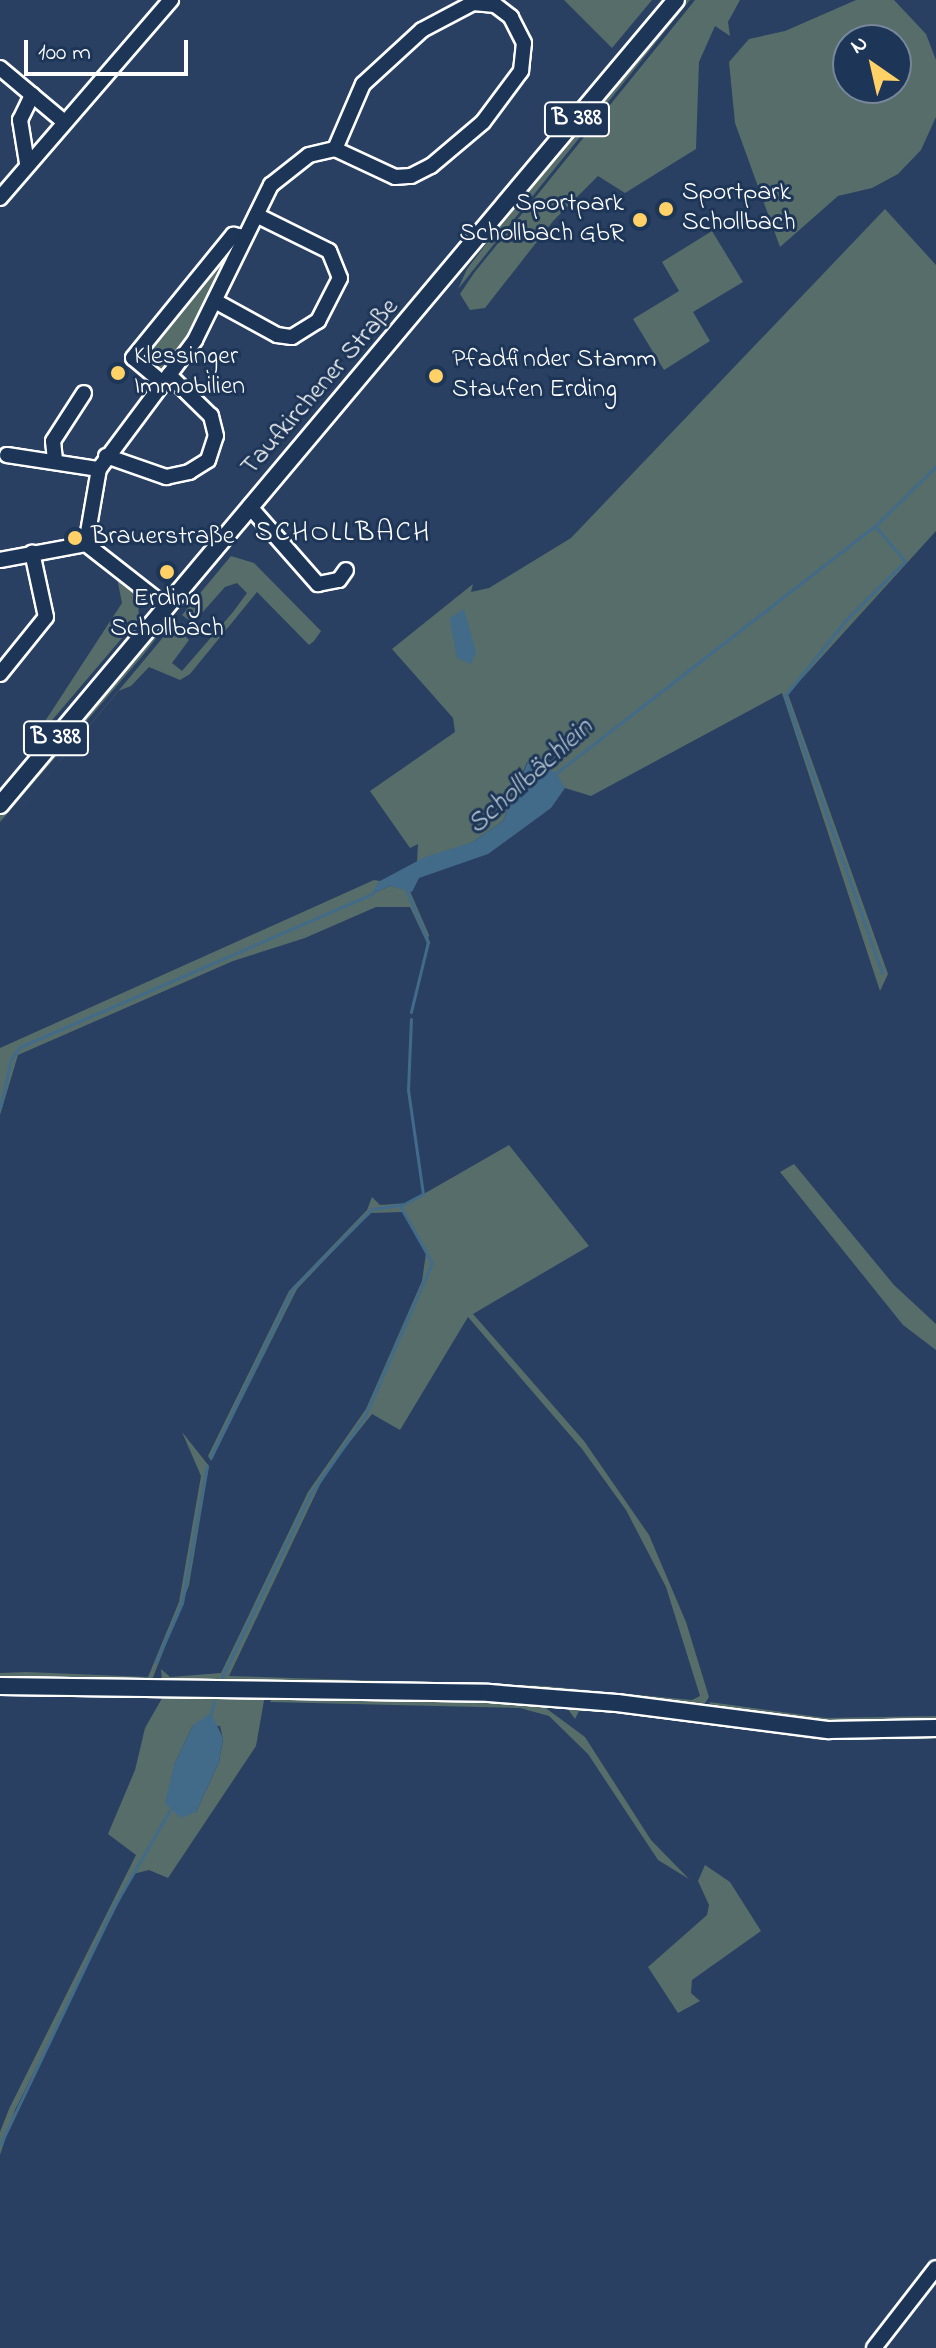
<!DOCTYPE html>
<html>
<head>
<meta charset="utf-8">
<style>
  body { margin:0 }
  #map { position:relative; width:936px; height:2348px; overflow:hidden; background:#294062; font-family:"Indie Flower",sans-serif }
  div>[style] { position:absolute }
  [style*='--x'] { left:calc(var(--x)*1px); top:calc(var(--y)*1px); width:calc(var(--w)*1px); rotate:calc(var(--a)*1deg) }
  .green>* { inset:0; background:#566d6a }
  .water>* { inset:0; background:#426b89 }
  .stream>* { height:3px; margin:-1.5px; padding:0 1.5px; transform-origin:1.5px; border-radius:1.5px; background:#426b89 }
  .roads { filter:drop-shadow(2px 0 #fff) drop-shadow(-2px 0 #fff) drop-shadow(0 2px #fff) drop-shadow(0 -2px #fff) }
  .minor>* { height:14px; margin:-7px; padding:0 7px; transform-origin:7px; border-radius:7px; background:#1d3557 }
  .major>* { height:16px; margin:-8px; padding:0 8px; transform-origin:8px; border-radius:8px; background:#1d3557 }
  .dots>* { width:22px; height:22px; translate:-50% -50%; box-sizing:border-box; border:4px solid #1d3557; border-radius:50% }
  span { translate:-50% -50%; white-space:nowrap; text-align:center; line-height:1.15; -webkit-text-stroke:6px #1d3557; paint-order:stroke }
  .shield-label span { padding:2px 6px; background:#1d3557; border:2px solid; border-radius:6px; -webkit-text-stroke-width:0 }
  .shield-label { font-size:24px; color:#fff; font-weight:700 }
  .poi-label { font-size:26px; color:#fff }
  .left { translate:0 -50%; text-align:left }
  .right { translate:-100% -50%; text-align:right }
  .street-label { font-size:26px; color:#fff }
  .neighbourhood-label { font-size:28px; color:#fff; letter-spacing:2px }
  .water-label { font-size:28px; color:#b3c4d0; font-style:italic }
  .north { position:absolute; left:832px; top:24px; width:80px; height:80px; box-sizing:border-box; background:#1d3557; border:2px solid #77869a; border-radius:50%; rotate:326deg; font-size:22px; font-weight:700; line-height:32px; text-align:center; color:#fff }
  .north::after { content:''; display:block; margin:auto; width:28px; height:36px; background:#ffd166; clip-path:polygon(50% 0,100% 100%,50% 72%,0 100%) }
  .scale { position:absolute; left:24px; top:40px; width:164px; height:36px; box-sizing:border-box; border:4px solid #fff; border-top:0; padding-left:10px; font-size:24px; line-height:28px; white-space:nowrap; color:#fff; -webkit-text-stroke:6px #1d3557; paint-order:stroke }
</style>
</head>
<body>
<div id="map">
  <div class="green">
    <div style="clip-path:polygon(564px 0,652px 0,612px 48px)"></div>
    <div style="clip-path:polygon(683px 0,690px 0,458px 289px,467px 269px,550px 160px)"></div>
    <div style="clip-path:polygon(695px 0,740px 0,728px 22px,730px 36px,715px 26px,699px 62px,696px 149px,625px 193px,598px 176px,554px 220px,485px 308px,470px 310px,460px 294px,474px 273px)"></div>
    <div style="clip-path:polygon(evenodd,856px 0,894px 0,926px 34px,936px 60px,936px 117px,921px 150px,898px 174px,872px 188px,838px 196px,780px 247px,735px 123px,729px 62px,749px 39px,785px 31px,856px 0,848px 40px,896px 40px,896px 88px,848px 88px,848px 40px)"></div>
    <div style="clip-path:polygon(885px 209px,936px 265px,936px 531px,788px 694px,888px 974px,880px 991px,782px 693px,591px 796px,565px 788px,552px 772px,527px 762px,503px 821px,473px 842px,417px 862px,418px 844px,410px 848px,370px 791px,455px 732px,453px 718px,392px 649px,473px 584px,471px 592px,489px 588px,571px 538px)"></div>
    <div style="clip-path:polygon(712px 231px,743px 282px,693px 312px,710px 341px,664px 370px,633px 319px,679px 291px,662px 262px)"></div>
    <div style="clip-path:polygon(231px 248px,192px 331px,170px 366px,160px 372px,145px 361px,146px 349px)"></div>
    <div style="clip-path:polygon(231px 556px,254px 563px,321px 631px,314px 641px,309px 645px,257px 592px,190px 674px,180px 680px,149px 667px,131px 686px,118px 691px,0 833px,170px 629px,178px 629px,189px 640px,172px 663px,182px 671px,233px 612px,247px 593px,237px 583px,225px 587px,193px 623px,182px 615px)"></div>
    <div style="clip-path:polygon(117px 578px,138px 597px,139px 618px,25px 752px,122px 603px)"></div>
    <div style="clip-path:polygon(163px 629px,144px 654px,0 822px,0 815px,110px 684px)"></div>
    <div style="clip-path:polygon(374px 880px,380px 881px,372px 894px,390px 886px,409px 889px,429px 935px,413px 1011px,427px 943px,410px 907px,376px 907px,305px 938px,233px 961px,18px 1055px,0 1115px,0 1048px)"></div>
    <div style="clip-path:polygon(evenodd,509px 1145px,589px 1246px,473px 1314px,584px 1441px,649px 1535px,686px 1622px,709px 1697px,702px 1708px,162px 1680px,161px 1669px,170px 1677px,221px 1673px,308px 1492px,366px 1409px,422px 1281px,426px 1253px,402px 1212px,371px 1213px,355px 1228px,297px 1289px,211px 1461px,208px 1456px,289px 1291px,367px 1210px,372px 1197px,380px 1205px,408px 1203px,509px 1145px,468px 1317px,582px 1449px,626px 1510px,666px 1587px,700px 1696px,692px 1700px,545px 1686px,229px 1676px,326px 1472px,372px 1414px,400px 1430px,468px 1317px)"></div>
    <div style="clip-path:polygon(794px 1164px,894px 1285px,936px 1324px,936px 1350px,903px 1325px,780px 1172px)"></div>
    <div style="clip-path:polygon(182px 1432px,209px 1466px,189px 1585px,152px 1680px,0 1680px,0 1673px,26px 1672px,148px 1677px,179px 1602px,201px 1476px)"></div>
    <div style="clip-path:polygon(evenodd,165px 1693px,265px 1695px,256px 1746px,168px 1878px,149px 1870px,133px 1874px,15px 2110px,0 2155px,0 2132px,9px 2109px,136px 1855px,108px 1834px,135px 1770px,145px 1728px,165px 1693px,193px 1725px,220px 1726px,223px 1739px,219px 1762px,196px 1812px,174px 1765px,193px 1725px)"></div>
    <div style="clip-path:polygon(272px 1698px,465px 1698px,543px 1706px,585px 1737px,651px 1840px,689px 1879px,658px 1860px,588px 1754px,549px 1716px,520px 1708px,270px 1702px)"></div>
    <div style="clip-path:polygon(709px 1702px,826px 1718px,936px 1716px,936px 1722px,808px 1722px,714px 1710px)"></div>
    <div style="clip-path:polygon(565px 1705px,936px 1734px,936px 1739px,819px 1740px,614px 1712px,579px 1711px,575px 1719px)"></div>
    <div style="clip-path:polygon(705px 1865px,730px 1882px,761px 1931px,692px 1980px,691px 1993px,700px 2001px,678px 2013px,648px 1967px,707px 1915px,709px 1905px,698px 1881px)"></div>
  </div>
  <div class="water">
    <div style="clip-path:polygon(464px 609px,476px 652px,471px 664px,457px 658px,451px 627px,450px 618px)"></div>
    <div style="clip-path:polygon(529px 759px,556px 773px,565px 788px,551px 808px,488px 854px,419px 878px,412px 892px,390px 886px,370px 895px,380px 881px,425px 857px,473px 842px,503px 821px)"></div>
    <div style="clip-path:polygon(211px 1713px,223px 1738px,219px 1762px,196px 1812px,181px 1818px,165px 1803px,174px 1765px,193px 1725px)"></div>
  </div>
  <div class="stream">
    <div style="--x:875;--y:526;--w:46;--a:49.4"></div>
    <div style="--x:905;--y:561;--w:85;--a:135"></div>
    <div style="--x:845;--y:621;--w:96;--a:128.7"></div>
    <div style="--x:785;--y:696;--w:293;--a:70.7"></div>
    <div style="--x:555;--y:774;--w:405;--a:-37.8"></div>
    <div style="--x:875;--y:526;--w:86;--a:-44.5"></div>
    <div style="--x:405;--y:887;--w:60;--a:67.3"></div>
    <div style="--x:428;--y:942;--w:72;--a:103.7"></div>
    <div style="--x:0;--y:1108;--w:50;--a:-77.3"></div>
    <div style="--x:11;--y:1059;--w:15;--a:-53"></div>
    <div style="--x:20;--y:1047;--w:384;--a:-23.5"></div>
    <div style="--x:211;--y:1457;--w:188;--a:-64.1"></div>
    <div style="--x:293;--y:1288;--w:112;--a:-45"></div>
    <div style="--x:372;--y:1209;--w:30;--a:-8"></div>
    <div style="--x:402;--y:1205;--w:24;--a:-28"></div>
    <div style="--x:423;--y:1194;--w:105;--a:-98.2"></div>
    <div style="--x:408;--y:1090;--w:71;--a:-87.6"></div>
    <div style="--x:156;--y:1662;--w:64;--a:-66.2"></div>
    <div style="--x:182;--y:1603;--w:139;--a:-79.7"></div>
    <div style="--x:222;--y:1677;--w:202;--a:-64.2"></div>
    <div style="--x:310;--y:1495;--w:96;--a:-55.2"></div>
    <div style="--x:365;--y:1416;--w:167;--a:-66.4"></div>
    <div style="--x:432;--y:1263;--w:65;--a:-119.3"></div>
    <div style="--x:210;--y:1716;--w:15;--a:-74"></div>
    <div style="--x:0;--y:2145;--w:263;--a:-64.5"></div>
    <div style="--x:113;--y:1908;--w:113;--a:-59.8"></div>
  </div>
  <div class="roads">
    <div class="minor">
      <div style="--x:0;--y:68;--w:81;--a:40"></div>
      <div style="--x:27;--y:163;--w:44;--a:-99.2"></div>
      <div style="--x:20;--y:120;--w:28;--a:-64"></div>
      <div style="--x:0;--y:198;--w:262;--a:-49.2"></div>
      <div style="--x:215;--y:301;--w:71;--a:28.7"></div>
      <div style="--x:277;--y:335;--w:15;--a:8"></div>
      <div style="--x:292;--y:337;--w:31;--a:-32"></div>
      <div style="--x:318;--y:321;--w:48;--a:-62.9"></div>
      <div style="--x:340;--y:278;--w:29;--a:-112"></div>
      <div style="--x:329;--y:251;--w:81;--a:-153.7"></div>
      <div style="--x:163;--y:383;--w:39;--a:-140"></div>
      <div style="--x:133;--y:358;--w:159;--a:-50.9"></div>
      <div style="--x:233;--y:235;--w:11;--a:10"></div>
      <div style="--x:7;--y:455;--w:93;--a:8.7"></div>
      <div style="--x:106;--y:456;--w:64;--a:19.3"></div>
      <div style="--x:166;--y:477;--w:24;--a:-12"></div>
      <div style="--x:189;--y:472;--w:22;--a:-32"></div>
      <div style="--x:208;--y:460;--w:25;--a:-72"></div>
      <div style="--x:216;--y:436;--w:21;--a:-104"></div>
      <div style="--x:211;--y:416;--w:59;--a:-135.7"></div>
      <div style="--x:55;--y:460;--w:19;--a:-96"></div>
      <div style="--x:53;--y:441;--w:57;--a:-57.1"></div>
      <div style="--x:250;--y:507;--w:103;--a:48.6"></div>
      <div style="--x:318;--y:584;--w:21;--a:-11"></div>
      <div style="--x:339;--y:580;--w:12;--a:-55"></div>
      <div style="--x:86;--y:544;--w:76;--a:-80.2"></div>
      <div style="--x:99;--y:469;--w:161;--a:-53.3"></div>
      <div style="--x:195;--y:340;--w:173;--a:-63.9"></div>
      <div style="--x:271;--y:185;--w:48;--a:-38.3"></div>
      <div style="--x:309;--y:155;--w:27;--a:-13"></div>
      <div style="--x:335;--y:149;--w:66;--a:25"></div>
      <div style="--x:395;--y:177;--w:16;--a:-4"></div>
      <div style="--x:411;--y:176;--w:22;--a:-27"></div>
      <div style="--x:431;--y:166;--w:68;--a:-40.2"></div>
      <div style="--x:483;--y:122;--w:64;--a:-53.3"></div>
      <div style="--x:521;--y:71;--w:28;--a:-84"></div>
      <div style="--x:524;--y:43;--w:29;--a:-117"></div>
      <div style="--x:511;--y:17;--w:20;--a:-143"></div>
      <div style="--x:495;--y:5;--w:22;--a:-175"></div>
      <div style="--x:473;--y:3;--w:58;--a:152.1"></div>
      <div style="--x:422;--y:30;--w:80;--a:137.5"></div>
      <div style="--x:363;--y:84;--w:71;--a:113.3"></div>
      <div style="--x:0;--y:560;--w:87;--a:-10.5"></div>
      <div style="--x:86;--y:544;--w:99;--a:38"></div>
      <div style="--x:0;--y:674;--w:73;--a:-51.1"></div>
      <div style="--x:46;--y:617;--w:66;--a:-102.2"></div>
      <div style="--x:874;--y:2348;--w:101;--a:-52.2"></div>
    </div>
    <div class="major">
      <div style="--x:0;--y:805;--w:1051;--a:-49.98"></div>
      <div style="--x:0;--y:1686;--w:489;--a:0.8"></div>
      <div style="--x:489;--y:1693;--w:128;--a:4.5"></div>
      <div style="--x:617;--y:1703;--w:214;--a:7.3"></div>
      <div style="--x:829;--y:1730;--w:107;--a:-1.1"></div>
    </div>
  </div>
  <div class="dots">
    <div style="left:666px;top:209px;background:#ffd166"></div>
    <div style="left:640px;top:220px;background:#ffd166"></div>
    <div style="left:118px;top:373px;background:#ffd166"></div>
    <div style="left:436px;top:376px;background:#ffd166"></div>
    <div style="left:75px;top:538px;background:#ffd166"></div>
    <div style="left:167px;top:572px;background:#ffd166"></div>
  </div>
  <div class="shield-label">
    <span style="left:577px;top:119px">B 388</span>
    <span style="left:56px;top:738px">B 388</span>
  </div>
  <div class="poi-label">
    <span class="left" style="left:682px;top:209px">Sportpark<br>Schollbach</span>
    <span class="right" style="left:624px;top:220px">Sportpark<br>Schollbach GbR</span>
    <span class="left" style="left:134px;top:373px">Klessinger<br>Immobilien</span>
    <span class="left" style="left:452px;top:376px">Pfadfinder Stamm<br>Staufen Erding</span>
    <span class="left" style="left:91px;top:538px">Brauerstraße</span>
    <span style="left:167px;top:615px">Erding<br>Schollbach</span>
  </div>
  <div class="street-label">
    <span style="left:321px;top:388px;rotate:-49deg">Taufkirchener Straße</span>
  </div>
  <div class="neighbourhood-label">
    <span style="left:343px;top:534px">SCHOLLBACH</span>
  </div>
  <div class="water-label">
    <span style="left:531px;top:777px;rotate:-42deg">Schollbächlein</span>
  </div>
  <div class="north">N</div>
  <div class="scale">100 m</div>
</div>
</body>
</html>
